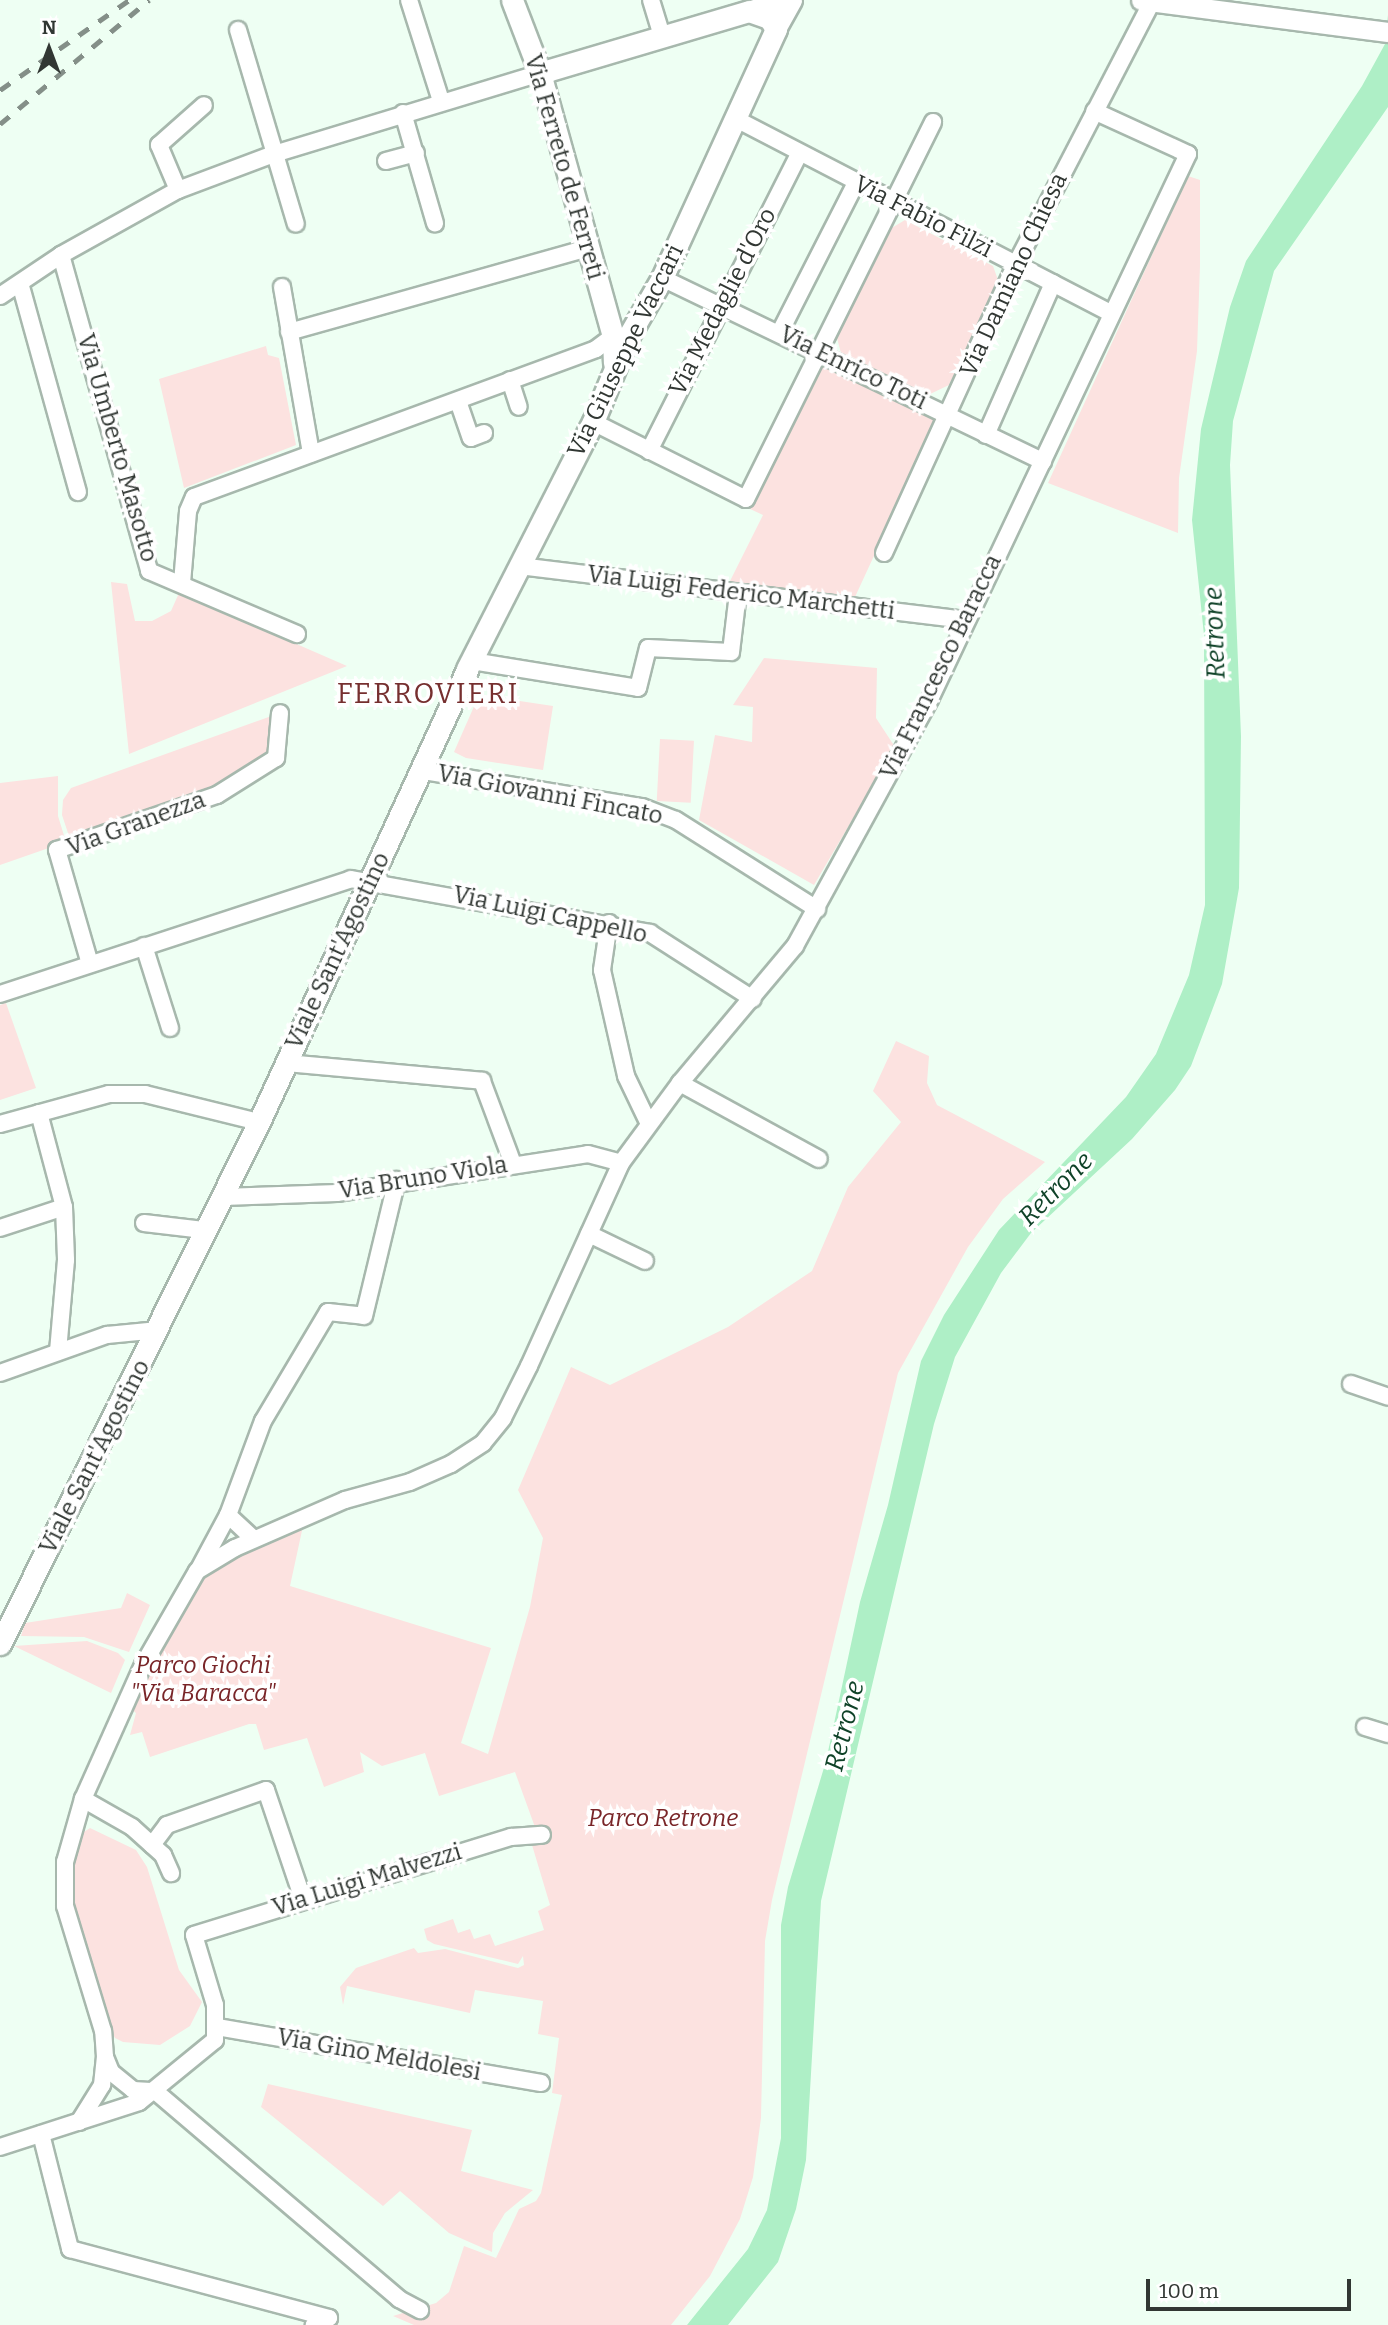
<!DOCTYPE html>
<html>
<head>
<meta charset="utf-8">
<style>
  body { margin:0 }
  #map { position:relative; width:1388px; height:2325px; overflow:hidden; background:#eefff3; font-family:Bitter,serif }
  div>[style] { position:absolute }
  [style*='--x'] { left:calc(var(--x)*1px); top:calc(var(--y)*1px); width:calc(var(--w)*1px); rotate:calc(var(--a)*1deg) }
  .green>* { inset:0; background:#fce2e0; transform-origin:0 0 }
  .water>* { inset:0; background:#aeefc6 }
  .roads { filter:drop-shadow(2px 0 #a7b8ad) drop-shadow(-2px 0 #a7b8ad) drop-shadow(0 2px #a7b8ad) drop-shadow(0 -2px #a7b8ad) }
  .minor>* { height:16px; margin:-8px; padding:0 8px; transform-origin:8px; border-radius:8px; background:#fff }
  .tertiary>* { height:19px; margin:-9.5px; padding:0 9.5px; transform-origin:9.5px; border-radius:9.5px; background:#fff }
  .secondary>* { height:21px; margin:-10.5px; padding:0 10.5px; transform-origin:10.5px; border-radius:10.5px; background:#fff }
  .rail>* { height:4.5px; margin-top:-2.25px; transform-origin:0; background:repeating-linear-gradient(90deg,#848f88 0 12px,transparent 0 24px) }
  span { translate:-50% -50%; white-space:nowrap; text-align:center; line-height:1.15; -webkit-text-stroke:7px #fff; paint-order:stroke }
  .street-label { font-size:24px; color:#313733 }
  .park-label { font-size:24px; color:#792528; font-style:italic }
  .water-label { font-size:26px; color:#0f4228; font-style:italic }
  .quarter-label { font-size:28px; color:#762f2f; letter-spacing:2px }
  .north { position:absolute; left:14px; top:14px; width:70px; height:70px; -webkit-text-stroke:5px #fff; paint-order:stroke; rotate:0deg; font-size:19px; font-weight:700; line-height:28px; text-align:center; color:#313733 }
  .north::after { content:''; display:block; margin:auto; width:24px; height:32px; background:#313733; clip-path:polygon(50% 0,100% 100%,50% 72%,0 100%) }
  .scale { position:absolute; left:1146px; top:2279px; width:205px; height:32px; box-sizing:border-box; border:4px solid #313733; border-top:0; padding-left:9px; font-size:21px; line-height:24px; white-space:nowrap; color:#313733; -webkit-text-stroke:5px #fff; paint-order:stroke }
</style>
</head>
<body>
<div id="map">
  <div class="green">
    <div style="clip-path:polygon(1188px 176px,1200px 180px,1200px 266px,1197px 351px,1179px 478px,1178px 533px,1048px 483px)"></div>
    <div style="clip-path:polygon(905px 220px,993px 266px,998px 280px,949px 385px,928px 395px,841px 353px,837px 338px,890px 229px)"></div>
    <div style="clip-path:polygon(266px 346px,268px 355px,279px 358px,296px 445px,184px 488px,159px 379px)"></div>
    <div style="clip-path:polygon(820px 358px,937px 419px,855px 597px,728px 585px,763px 515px,748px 508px)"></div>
    <div style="clip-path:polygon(111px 582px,127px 584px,135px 621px,152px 621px,171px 611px,179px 593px,347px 666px,129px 754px)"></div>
    <div style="clip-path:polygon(764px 658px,877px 668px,876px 718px,895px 747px,814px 885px,699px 820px,715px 735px,752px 742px,753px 707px,733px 705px)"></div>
    <div style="clip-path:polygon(479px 695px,553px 706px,543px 770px,466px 758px,454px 752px)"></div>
    <div style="clip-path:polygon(280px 713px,276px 758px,217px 795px,72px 845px,62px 815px,63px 800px,71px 788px)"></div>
    <div style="left:660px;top:739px;width:34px;height:62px;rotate:3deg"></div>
    <div style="clip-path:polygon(58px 776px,58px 816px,66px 842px,0 865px,0 783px)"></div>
    <div style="clip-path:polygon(6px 1003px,36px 1088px,0 1100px,0 1005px)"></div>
    <div style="clip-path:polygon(896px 1041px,929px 1056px,927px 1083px,937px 1105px,1045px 1162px,1003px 1199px,968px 1247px,898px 1373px,772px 1900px,765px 1941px,761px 2118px,753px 2177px,740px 2219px,710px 2276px,671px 2325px,414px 2325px,393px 2316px,436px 2303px,449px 2292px,464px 2246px,496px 2258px,519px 2209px,536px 2201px,541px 2193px,562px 2095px,552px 2093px,559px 2038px,538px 2034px,543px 2001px,475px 1990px,470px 2013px,347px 1986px,343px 2005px,340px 1987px,356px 1968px,414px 1948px,418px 1953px,445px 1949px,518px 1968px,524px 1965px,523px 1956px,518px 1964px,434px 1944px,427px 1940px,424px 1929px,453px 1919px,458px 1933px,470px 1929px,474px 1939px,490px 1934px,495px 1946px,544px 1930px,538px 1911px,550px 1905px,532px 1845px,540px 1841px,515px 1772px,439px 1796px,425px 1753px,382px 1766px,360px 1752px,364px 1772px,324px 1787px,307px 1738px,264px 1750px,256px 1724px,249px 1724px,150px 1757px,142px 1732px,130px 1735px,136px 1713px,129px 1707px,181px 1596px,213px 1566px,303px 1526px,290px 1586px,491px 1648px,461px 1743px,488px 1754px,530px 1607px,543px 1538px,518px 1490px,571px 1367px,610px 1385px,728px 1327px,812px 1271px,848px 1187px,901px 1122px,873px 1091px)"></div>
    <div style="clip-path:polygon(127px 1593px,150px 1605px,129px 1652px,84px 1637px,21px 1636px,25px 1623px,121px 1608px)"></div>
    <div style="clip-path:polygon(87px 1641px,118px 1653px,125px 1660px,111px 1693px,14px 1646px)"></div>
    <div style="clip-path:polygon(90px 1828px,136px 1850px,147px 1867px,179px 1970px,202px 2002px,190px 2026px,160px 2045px,123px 2042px,115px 2038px,104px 2016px,71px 1899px,76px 1837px)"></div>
    <div style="clip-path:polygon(268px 2084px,472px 2130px,461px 2171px,533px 2190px,505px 2213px,493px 2233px,492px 2252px,449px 2233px,400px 2191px,383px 2206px,261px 2107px)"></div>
  </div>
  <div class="water">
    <div style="clip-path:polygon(1388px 15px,1388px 107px,1274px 271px,1233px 421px,1230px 465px,1241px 736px,1239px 888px,1222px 984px,1191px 1066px,1175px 1090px,1132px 1139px,1031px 1233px,1001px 1273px,955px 1357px,934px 1424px,821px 1901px,806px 2160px,796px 2209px,778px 2262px,728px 2325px,687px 2325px,748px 2249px,767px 2210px,781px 2138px,781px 1925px,788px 1887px,826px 1761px,860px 1602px,888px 1505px,921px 1361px,944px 1315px,999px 1230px,1126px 1097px,1156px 1054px,1189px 975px,1205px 905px,1204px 635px,1192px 520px,1201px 429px,1230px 307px,1246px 261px,1362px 86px,1385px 44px)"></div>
  </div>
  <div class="roads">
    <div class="minor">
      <div style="--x:409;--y:0;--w:106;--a:72.4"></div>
      <div style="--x:651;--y:0;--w:38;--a:73"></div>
      <div style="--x:238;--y:30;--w:202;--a:73.4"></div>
      <div style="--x:403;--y:113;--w:115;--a:73.8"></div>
      <div style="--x:736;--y:119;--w:422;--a:27.4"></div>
      <div style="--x:386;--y:161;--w:31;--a:-15"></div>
      <div style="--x:178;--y:190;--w:49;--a:-112.9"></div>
      <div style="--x:159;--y:145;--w:60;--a:-41.6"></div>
      <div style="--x:61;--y:255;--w:328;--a:74.4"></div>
      <div style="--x:149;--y:571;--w:161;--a:23.1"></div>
      <div style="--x:662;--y:278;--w:423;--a:25.7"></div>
      <div style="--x:20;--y:283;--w:217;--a:74.5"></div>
      <div style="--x:282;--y:287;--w:169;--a:80.1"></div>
      <div style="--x:0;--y:296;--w:73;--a:-33.9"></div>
      <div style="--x:61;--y:255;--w:134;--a:-29.1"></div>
      <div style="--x:178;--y:190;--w:103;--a:-20.6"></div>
      <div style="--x:274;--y:154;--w:278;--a:-16.9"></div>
      <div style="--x:289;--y:332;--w:310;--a:-15.7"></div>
      <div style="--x:780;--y:332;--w:167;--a:-63"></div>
      <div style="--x:510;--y:380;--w:28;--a:72"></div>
      <div style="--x:458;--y:401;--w:39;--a:71"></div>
      <div style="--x:471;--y:438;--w:14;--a:-21"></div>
      <div style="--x:593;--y:422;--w:171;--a:26.7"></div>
      <div style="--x:746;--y:499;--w:421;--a:-63.6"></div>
      <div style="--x:986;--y:435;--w:166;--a:-66.2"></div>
      <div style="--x:649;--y:451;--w:333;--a:-63.2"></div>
      <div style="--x:884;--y:553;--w:318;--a:-65.5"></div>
      <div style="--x:1016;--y:264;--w:295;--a:-62.6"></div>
      <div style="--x:519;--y:566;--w:448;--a:6.9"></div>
      <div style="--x:182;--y:583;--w:72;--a:-85.2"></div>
      <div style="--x:188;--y:511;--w:15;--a:-67"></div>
      <div style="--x:194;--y:497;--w:428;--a:-20.2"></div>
      <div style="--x:596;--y:349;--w:21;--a:-37"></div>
      <div style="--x:472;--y:661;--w:168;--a:9.2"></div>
      <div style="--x:638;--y:688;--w:41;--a:-76"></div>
      <div style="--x:648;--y:648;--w:83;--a:2.8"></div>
      <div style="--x:731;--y:652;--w:59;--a:-83.2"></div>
      <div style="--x:424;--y:771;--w:221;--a:9.4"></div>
      <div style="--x:642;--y:807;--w:36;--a:21"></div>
      <div style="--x:676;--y:820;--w:167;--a:32.3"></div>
      <div style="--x:609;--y:923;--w:48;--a:98.5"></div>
      <div style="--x:602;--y:970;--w:109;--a:77.2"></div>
      <div style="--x:626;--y:1076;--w:53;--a:64.4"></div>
      <div style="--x:144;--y:946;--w:86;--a:72.4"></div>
      <div style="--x:90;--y:964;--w:119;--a:-106.1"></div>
      <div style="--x:57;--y:850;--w:169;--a:-19"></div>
      <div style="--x:217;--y:795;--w:70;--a:-32.1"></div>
      <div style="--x:276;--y:758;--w:45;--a:-84.9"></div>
      <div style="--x:0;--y:994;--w:369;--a:-18.1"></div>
      <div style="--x:351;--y:879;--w:304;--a:10.2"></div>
      <div style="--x:650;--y:933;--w:122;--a:32.7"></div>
      <div style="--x:286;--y:1063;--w:197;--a:5.2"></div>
      <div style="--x:482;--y:1081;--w:89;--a:69.5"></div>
      <div style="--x:680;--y:1083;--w:158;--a:28.7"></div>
      <div style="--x:39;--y:1113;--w:97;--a:75.1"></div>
      <div style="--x:64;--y:1207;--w:53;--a:87.8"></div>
      <div style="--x:66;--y:1260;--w:92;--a:95"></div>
      <div style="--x:0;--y:1124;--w:113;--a:-15.4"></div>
      <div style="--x:109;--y:1094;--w:36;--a:0"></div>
      <div style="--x:145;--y:1094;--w:117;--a:13.8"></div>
      <div style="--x:223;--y:1197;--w:114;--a:-2"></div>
      <div style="--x:337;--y:1193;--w:254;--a:-8.8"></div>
      <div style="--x:588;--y:1154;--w:34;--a:15"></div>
      <div style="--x:144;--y:1223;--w:60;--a:6.7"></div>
      <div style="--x:0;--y:1228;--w:67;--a:-18.2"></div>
      <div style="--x:589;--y:1234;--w:62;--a:25.7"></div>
      <div style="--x:0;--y:1373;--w:114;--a:-19.6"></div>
      <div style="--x:107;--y:1335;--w:52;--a:-5.5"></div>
      <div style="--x:1351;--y:1384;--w:39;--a:19"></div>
      <div style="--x:228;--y:1515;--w:100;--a:-69.6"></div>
      <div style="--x:263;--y:1421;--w:127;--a:-59.2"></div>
      <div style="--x:328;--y:1312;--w:36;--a:6"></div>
      <div style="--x:364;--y:1316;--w:140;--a:-76.4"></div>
      <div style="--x:199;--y:1569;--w:61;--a:-61.8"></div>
      <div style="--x:228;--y:1515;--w:35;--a:43"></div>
      <div style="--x:1365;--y:1727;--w:24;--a:17"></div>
      <div style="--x:83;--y:1799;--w:56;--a:29.7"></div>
      <div style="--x:132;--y:1827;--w:42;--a:42.1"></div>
      <div style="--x:163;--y:1855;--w:20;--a:66"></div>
      <div style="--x:152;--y:1845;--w:25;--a:-53"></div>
      <div style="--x:167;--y:1825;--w:105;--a:-19.5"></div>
      <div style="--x:266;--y:1790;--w:115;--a:71.3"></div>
      <div style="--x:217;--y:2027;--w:329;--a:9.8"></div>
      <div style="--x:105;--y:2057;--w:16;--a:68"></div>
      <div style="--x:111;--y:2072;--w:28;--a:39"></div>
      <div style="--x:133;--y:2090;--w:22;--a:3"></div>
      <div style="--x:155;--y:2091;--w:321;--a:40.4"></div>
      <div style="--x:399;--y:2299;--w:24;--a:28"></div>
      <div style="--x:79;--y:2122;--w:44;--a:-58.1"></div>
      <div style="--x:102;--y:2085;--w:28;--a:-84"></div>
      <div style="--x:105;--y:2057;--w:26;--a:-94"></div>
      <div style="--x:103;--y:2031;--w:131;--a:-106.9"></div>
      <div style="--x:65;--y:1906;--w:44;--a:-90"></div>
      <div style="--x:65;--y:1862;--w:66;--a:-74.1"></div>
      <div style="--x:83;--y:1799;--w:147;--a:-65.9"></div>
      <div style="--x:143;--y:1665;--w:108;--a:-60.1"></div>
      <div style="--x:197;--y:1571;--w:44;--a:-31.2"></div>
      <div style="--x:235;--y:1548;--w:120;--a:-23.6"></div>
      <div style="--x:345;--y:1500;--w:67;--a:-15.5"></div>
      <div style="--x:410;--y:1482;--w:45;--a:-23.7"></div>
      <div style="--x:451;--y:1464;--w:38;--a:-33"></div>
      <div style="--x:483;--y:1443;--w:32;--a:-51"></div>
      <div style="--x:503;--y:1418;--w:58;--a:-63.4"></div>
      <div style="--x:529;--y:1366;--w:223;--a:-65.6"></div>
      <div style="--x:621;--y:1163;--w:99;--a:-53.6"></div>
      <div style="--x:680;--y:1083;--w:179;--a:-50"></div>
      <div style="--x:795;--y:946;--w:281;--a:-61.3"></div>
      <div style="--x:930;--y:699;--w:603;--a:-64.67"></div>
      <div style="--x:1188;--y:154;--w:103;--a:-155.4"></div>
      <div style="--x:41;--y:2134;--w:119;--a:75.8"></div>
      <div style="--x:70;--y:2249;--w:268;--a:14.9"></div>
      <div style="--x:329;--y:2318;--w:17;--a:155"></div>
      <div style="--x:0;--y:2147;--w:146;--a:-17.9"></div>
      <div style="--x:139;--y:2102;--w:98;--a:-39.2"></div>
      <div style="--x:215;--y:2040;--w:35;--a:-90"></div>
      <div style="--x:215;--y:2005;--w:73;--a:-106.7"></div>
      <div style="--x:194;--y:1935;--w:332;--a:-17.2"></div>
      <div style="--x:511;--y:1837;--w:31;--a:-4"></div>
    </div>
    <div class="tertiary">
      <div style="--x:1141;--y:0;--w:249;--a:7.4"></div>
      <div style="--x:749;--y:11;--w:32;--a:-20"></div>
      <div style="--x:776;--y:29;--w:33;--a:-61"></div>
    </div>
    <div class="secondary">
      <div style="--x:512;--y:0;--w:78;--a:69"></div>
      <div style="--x:540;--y:73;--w:273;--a:74.5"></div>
      <div style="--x:613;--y:336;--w:27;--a:88"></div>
      <div style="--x:0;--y:1644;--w:583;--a:-63.61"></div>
      <div style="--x:259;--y:1122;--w:498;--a:-65.3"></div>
      <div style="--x:467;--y:669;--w:277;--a:-63"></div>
      <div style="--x:593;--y:422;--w:92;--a:-67.6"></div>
      <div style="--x:628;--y:337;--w:68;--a:-60"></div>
      <div style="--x:662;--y:278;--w:274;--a:-65.4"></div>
      <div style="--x:776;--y:29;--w:13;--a:-122"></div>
      <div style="--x:769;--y:18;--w:21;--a:-161"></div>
      <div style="--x:749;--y:11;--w:218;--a:163.5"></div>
    </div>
  </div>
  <div class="rail">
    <div style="--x:0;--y:90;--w:157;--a:-34.9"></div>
    <div style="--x:0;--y:124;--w:194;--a:-39.8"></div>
  </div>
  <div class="street-label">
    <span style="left:564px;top:167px;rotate:74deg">Via Ferreto de Ferreti</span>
    <span style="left:923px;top:217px;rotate:27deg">Via Fabio Filzi</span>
    <span style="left:1014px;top:275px;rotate:-65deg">Via Damiano Chiesa</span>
    <span style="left:723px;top:302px;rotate:-63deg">Via Medaglie d'Oro</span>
    <span style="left:626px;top:351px;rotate:-64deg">Via Giuseppe Vaccari</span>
    <span style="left:853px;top:368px;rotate:26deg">Via Enrico Toti</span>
    <span style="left:117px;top:448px;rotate:74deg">Via Umberto Masotto</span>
    <span style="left:741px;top:593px;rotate:7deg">Via Luigi Federico Marchetti</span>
    <span style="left:941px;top:667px;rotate:-64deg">Via Francesco Baracca</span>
    <span style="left:550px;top:795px;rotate:11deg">Via Giovanni Fincato</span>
    <span style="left:136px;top:824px;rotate:-20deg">Via Granezza</span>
    <span style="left:550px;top:915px;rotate:12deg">Via Luigi Cappello</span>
    <span style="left:338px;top:951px;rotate:-65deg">Viale Sant'Agostino</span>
    <span style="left:423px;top:1178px;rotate:-9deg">Via Bruno Viola</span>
    <span style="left:95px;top:1457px;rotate:-63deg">Viale Sant'Agostino</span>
    <span style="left:367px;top:1880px;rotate:-17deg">Via Luigi Malvezzi</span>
    <span style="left:379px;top:2055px;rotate:10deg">Via Gino Meldolesi</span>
  </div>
  <div class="park-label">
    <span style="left:203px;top:1680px">Parco Giochi<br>"Via Baracca"</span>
    <span style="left:663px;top:1819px">Parco Retrone</span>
  </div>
  <div class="water-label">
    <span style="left:1215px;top:633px;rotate:-92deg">Retrone</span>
    <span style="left:1056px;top:1189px;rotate:-45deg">Retrone</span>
    <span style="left:845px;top:1726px;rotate:-76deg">Retrone</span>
  </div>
  <div class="quarter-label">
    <span style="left:428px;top:694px">FERROVIERI</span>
  </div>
  <div class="north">N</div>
  <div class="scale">100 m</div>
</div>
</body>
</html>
